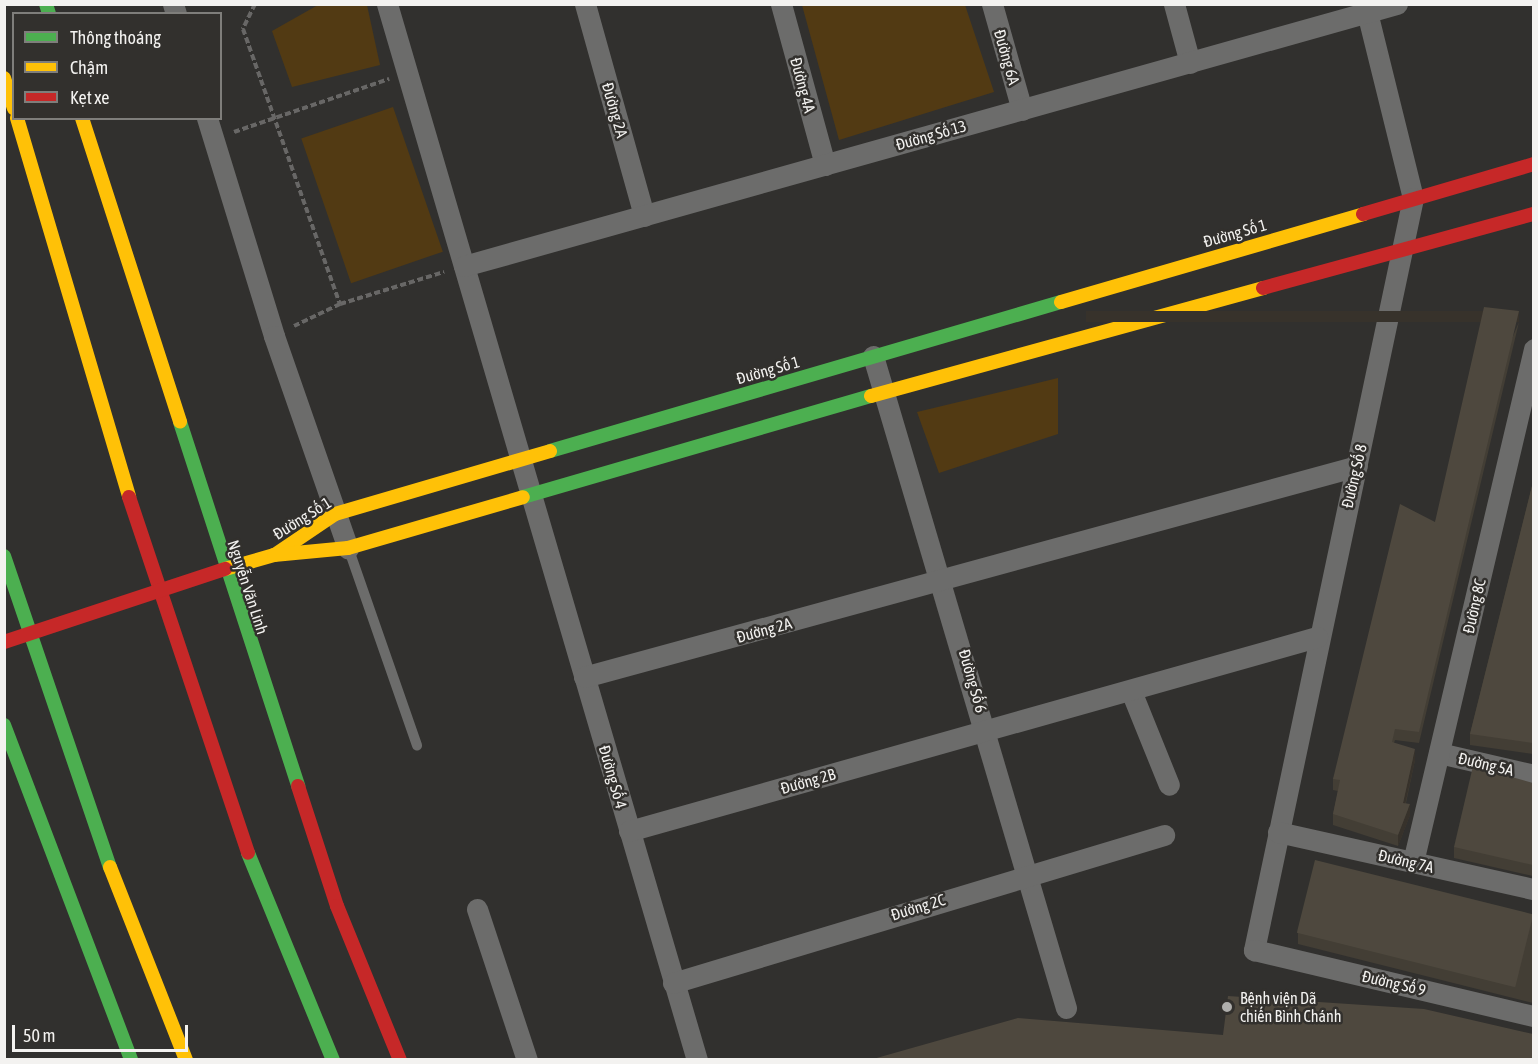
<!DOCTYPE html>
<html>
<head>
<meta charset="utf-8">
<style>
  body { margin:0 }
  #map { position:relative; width:1538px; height:1064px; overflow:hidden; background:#31302e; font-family:"Asap Condensed",sans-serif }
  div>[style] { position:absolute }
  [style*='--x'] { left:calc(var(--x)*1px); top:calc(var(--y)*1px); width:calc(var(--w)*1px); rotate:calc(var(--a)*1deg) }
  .green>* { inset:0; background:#523a13; transform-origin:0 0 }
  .path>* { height:4px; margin-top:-2px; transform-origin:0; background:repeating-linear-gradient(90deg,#686766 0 6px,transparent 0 9px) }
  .lane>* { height:10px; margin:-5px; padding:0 5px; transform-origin:5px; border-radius:5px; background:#6c6c6b }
  .street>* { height:21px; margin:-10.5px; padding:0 10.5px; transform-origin:10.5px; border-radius:10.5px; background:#6c6c6b }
  .fast>* { height:14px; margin:-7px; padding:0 7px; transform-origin:7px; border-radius:7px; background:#4caf50 }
  .slow>* { height:14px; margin:-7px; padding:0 7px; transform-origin:7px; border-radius:7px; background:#ffc107 }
  .jam>* { height:14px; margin:-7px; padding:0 7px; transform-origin:7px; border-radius:7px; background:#c62828 }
  .wall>* { inset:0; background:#433e35 }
  .shaded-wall>* { inset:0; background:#37322b; transform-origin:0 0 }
  .building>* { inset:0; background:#4e483e; transform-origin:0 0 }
  .dots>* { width:16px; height:16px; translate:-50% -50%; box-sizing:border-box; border:3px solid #32302d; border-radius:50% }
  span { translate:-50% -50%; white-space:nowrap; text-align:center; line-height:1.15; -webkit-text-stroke:5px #32302d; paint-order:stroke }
  .street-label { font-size:16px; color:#f3f2f0 }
  .poi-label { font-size:16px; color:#f3f2f0 }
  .left { translate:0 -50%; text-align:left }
  .frame { position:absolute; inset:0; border:6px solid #f3f2f0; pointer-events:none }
  .legend { position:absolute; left:12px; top:12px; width:210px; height:108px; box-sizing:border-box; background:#32302d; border:2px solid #7f7e7b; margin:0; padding:8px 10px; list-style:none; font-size:18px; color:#f3f2f0 }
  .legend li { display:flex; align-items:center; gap:12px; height:30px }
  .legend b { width:30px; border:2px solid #7f7e7b }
  .scale { position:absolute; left:12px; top:1025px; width:176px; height:27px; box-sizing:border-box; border:3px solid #f3f2f0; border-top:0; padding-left:8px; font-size:18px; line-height:21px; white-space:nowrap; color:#f3f2f0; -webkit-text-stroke:4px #32302d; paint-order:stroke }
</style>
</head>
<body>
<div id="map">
  <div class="green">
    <div style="clip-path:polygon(318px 5px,367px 5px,380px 65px,292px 87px,272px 31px)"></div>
    <div style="clip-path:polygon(802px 5px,965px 5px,994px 92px,839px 140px)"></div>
    <div style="left:393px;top:107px;width:153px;height:97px;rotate:71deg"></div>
    <div style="clip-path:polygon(1058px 378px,1058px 434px,939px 473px,917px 412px)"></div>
  </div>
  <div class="path">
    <div style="--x:255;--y:4;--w:28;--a:116"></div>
    <div style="--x:243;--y:29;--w:292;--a:70.6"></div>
    <div style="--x:234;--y:132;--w:164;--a:-18.9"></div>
    <div style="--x:294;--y:326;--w:51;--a:-25.6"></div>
    <div style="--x:340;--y:304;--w:109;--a:-17.1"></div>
  </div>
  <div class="lane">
    <div style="--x:349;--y:550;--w:207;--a:70.8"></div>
  </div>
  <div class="street">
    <div style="--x:173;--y:4;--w:10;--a:73"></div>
    <div style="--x:387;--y:4;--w:1101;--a:73.64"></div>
    <div style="--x:585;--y:4;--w:220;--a:74.4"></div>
    <div style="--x:781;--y:4;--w:167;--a:74.7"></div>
    <div style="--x:992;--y:4;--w:110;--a:74.2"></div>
    <div style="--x:1174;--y:4;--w:61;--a:74.8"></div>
    <div style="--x:1365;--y:4;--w:200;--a:76.1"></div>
    <div style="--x:1413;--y:198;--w:769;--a:101.94"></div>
    <div style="--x:1254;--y:950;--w:288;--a:13.3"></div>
    <div style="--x:207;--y:118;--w:228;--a:72.9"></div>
    <div style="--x:274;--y:336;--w:225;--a:70.8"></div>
    <div style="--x:464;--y:266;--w:969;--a:-15.69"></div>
    <div style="--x:873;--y:356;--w:680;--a:73.51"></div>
    <div style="--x:584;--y:677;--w:801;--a:-15.27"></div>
    <div style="--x:1131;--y:691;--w:101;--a:68"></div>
    <div style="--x:1439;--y:753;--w:98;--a:13"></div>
    <div style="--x:629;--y:831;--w:715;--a:-15.75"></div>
    <div style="--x:1278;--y:832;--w:262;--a:12.6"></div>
    <div style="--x:1413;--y:862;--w:527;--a:-76.73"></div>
    <div style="--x:477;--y:909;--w:159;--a:71.7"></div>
    <div style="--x:673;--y:983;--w:513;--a:-16.77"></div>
  </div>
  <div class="fast">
    <div style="--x:46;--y:4;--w:10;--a:73"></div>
    <div style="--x:180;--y:422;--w:383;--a:72"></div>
    <div style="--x:550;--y:451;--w:532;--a:-16.26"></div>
    <div style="--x:523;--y:497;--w:362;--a:-16.2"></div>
    <div style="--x:4;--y:556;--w:329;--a:71.2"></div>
    <div style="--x:4;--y:725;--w:358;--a:69.2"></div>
    <div style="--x:248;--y:853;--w:224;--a:67.7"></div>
  </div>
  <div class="slow">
    <div style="--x:4;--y:78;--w:32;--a:72"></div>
    <div style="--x:17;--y:118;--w:395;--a:73.5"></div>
    <div style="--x:82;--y:118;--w:319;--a:72.1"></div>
    <div style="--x:1061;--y:302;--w:315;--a:-16.2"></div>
    <div style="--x:871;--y:396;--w:407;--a:-15.4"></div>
    <div style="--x:276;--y:554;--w:71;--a:-34.1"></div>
    <div style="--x:335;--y:514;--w:224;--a:-16.3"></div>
    <div style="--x:225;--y:569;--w:51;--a:-15.9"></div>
    <div style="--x:274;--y:555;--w:74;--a:-5.4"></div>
    <div style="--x:348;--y:548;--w:182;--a:-16.2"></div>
    <div style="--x:110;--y:867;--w:207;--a:68.5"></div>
  </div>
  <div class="jam">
    <div style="--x:1363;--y:214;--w:178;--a:-16.3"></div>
    <div style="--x:1263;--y:288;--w:281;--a:-15.3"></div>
    <div style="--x:129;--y:497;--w:375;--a:71.5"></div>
    <div style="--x:4;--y:642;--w:233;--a:-18.3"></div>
    <div style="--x:298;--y:786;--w:126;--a:72"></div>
    <div style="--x:337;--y:906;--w:166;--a:67.8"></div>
  </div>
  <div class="wall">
    <div style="clip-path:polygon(1519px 322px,1419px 743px,1395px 740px,1394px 743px,1415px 760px,1406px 803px,1410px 815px,1398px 846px,1333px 825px,1333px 814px,1338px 791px,1333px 790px,1333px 779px,1435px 522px)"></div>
    <div style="clip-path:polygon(1533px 482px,1533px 754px,1470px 745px,1470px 734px)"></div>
    <div style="clip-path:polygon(1533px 783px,1533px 876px,1454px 858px,1454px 847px)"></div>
    <div style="clip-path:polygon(1533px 914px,1533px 1003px,1298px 944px,1298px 933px)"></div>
  </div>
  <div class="shaded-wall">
    <div style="left:1519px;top:311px;width:11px;height:433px;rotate:90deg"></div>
    <div style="clip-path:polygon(1415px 749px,1415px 760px,1403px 814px,1403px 803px)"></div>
    <div style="clip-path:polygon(1410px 804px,1410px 815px,1398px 846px,1398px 835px)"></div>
  </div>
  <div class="building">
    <div style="clip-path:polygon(1484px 307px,1519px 311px,1419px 732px,1395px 729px,1392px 742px,1415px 749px,1403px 803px,1410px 804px,1398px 835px,1333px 814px,1340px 780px,1333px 779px,1400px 504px,1435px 522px)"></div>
    <div style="clip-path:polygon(1533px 482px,1533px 743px,1470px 734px)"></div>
    <div style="clip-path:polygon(1473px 766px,1533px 783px,1533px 865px,1454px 847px)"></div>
    <div style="left:1315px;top:860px;width:225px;height:75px;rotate:14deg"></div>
    <div style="clip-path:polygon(1228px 996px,1424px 1009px,1533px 1034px,1533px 1059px,873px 1059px,1018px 1018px,1223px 1035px)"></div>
  </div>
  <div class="dots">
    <div style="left:1227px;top:1007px;background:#afaeac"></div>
  </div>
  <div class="street-label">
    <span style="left:1007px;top:57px;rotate:74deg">Đường 6A</span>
    <span style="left:803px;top:85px;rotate:75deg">Đường 4A</span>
    <span style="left:615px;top:110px;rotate:74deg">Đường 2A</span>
    <span style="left:931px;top:135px;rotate:-16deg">Đường Số 13</span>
    <span style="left:1235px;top:233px;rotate:-16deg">Đường Số 1</span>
    <span style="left:768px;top:370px;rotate:-16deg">Đường Số 1</span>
    <span style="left:1354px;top:476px;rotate:-77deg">Đường Số 8</span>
    <span style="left:302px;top:518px;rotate:-32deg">Đường Số 1</span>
    <span style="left:248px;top:587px;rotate:72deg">Nguyễn Văn Linh</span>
    <span style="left:1474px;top:606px;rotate:-77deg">Đường 8C</span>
    <span style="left:764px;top:630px;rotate:-15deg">Đường 2A</span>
    <span style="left:973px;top:681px;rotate:74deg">Đường Số 6</span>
    <span style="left:1486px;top:764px;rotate:13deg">Đường 5A</span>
    <span style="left:613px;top:777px;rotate:74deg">Đường Số 4</span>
    <span style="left:808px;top:781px;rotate:-16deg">Đường 2B</span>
    <span style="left:1406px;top:861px;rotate:13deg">Đường 7A</span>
    <span style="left:918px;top:907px;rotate:-17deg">Đường 2C</span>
    <span style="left:1394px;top:983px;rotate:13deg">Đường Số 9</span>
  </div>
  <div class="poi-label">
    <span class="left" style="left:1240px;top:1007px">Bệnh viện Dã<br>chiến Bình Chánh</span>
  </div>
  <div class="frame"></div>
  <ul class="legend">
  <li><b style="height:8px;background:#4caf50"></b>Thông thoáng</li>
  <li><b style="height:8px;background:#ffc107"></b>Chậm</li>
  <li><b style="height:8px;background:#c62828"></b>Kẹt xe</li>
  </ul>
  <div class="scale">50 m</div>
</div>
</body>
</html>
